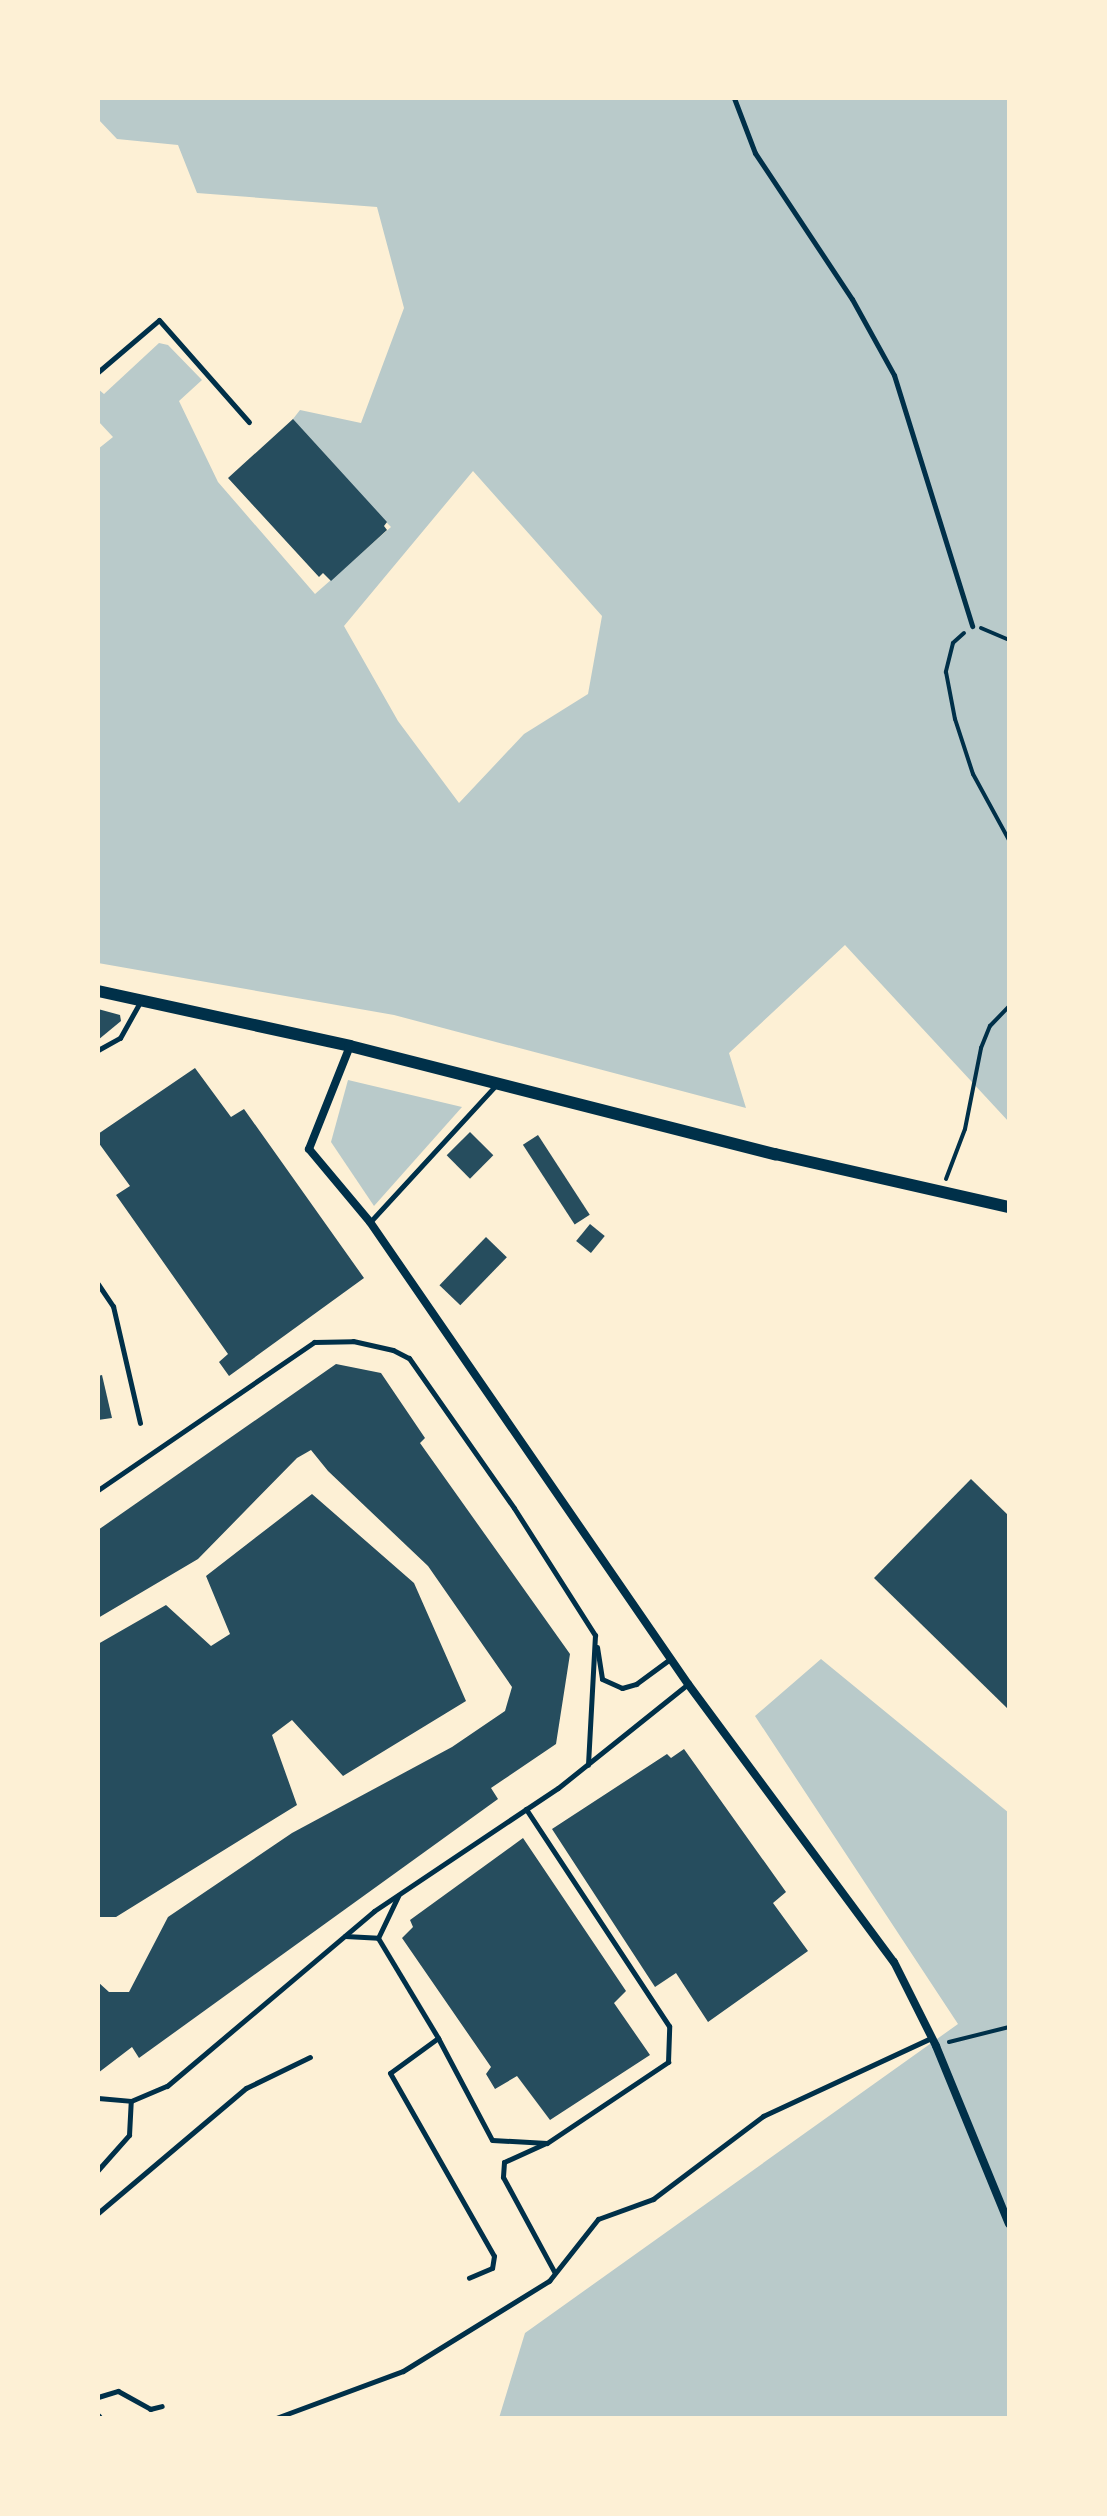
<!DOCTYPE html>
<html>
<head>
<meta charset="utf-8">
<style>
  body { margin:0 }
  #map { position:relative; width:1107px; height:2516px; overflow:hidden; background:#fdf0d5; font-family:Bitter,serif }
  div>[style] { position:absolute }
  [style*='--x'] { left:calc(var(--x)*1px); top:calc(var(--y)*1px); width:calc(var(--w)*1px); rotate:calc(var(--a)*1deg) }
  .green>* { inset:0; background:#b9caca }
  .building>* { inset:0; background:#264d5e; transform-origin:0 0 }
  .path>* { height:4px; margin:-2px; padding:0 2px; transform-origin:2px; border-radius:2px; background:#003049 }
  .service>* { height:5px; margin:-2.5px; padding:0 2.5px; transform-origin:2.5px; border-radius:2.5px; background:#003049 }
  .minor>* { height:8px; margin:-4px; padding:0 4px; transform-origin:4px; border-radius:4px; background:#003049 }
  .tertiary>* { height:12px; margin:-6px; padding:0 6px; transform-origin:6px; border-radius:6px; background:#003049 }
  span { translate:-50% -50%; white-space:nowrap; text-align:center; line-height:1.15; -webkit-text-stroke:7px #fdf0d5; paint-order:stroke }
  .frame { position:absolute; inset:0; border:100px solid #fdf0d5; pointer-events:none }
</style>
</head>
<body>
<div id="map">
  <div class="green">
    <div style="clip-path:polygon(evenodd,98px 98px,1009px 98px,1009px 1122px,845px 945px,729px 1053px,746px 1108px,394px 1015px,98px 963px,98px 449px,113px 437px,98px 421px,98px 389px,104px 394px,159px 343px,168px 345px,202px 380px,179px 401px,218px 482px,315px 594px,391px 527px,289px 424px,300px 410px,361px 423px,404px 308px,377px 207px,197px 193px,178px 145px,117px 139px,98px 119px,98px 98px,473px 471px,602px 616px,588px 694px,524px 734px,459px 803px,398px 721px,344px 626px,473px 471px)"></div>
    <div style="clip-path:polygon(348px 1080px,462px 1107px,374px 1206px,331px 1142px)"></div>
    <div style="clip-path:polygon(821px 1659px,1009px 1813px,1009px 2418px,499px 2418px,525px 2333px,958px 2024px,755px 1716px)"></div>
  </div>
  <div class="building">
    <div style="clip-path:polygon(293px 419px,387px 522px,384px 526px,387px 530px,331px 581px,323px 573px,319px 577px,228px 478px)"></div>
    <div style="clip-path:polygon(98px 1009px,120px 1015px,121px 1021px,98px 1040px)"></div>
    <div style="clip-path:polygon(195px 1068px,231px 1117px,244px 1109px,364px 1278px,229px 1376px,219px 1362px,228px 1354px,116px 1195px,130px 1186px,98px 1142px,98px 1134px)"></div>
    <div style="left:470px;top:1132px;width:33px;height:33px;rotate:45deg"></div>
    <div style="left:538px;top:1135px;width:95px;height:18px;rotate:57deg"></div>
    <div style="left:590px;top:1224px;width:19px;height:22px;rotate:39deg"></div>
    <div style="left:486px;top:1237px;width:29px;height:67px;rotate:44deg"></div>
    <div style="clip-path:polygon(336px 1364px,381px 1373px,425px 1438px,420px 1443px,570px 1654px,556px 1744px,491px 1788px,498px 1799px,139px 2058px,132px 2047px,98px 2073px,98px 1982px,109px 1992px,129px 1992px,168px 1917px,292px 1833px,452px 1747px,505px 1711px,512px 1687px,428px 1566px,328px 1471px,311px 1450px,297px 1458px,198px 1559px,98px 1618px,98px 1530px)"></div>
    <div style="clip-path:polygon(102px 1375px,112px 1418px,98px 1420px,98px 1376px)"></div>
    <div style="clip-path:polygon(971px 1479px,1009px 1516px,1009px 1710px,874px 1578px)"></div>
    <div style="clip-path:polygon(312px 1494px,414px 1583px,466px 1701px,343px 1776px,292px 1720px,272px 1735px,297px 1805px,116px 1917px,98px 1917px,98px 1644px,166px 1605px,211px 1646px,230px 1634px,206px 1576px)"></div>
    <div style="clip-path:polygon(684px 1749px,786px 1892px,773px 1903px,808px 1951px,708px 2022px,676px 1973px,655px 1987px,552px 1829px,667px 1754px,671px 1758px)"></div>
    <div style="clip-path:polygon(523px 1838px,626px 1991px,614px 2003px,650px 2055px,550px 2120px,517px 2076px,495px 2089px,486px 2074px,491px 2067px,402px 1938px,413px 1927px,410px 1920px)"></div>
  </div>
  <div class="path">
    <div style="--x:981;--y:628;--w:30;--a:23"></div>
    <div style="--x:964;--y:633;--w:15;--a:138"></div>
    <div style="--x:953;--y:643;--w:30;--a:104"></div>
    <div style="--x:946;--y:672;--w:48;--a:79.2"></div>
    <div style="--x:955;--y:719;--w:58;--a:71.9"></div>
    <div style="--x:973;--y:774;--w:75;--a:61.4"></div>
    <div style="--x:946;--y:1179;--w:53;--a:-69.2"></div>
    <div style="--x:965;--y:1129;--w:83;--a:-78.8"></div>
    <div style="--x:981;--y:1048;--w:24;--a:-68"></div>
    <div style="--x:990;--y:1026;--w:28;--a:-46"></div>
    <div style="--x:949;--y:2042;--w:62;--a:-14"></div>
  </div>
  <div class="service">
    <div style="--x:734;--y:98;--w:59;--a:69.1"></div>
    <div style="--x:755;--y:153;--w:175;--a:56.4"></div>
    <div style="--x:852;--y:299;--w:87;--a:61.1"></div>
    <div style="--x:894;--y:375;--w:263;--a:72.7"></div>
    <div style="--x:98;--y:372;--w:80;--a:-40.4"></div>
    <div style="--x:159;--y:320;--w:136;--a:48.6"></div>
    <div style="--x:98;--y:1050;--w:25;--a:-29"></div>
    <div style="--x:120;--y:1038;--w:41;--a:-60.9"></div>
    <div style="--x:370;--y:1222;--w:185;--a:-47.4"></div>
    <div style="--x:98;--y:1284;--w:27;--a:56"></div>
    <div style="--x:113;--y:1306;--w:120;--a:77"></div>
    <div style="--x:98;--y:1490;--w:262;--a:-34.4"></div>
    <div style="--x:314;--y:1342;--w:39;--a:-1"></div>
    <div style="--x:353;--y:1341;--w:41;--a:12.7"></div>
    <div style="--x:393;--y:1350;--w:18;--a:27"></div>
    <div style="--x:409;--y:1358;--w:183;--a:55"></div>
    <div style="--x:514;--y:1508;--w:151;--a:57.5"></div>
    <div style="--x:595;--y:1635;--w:130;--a:93.1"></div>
    <div style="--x:597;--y:1647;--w:32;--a:81"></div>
    <div style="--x:602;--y:1679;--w:22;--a:24"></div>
    <div style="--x:622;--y:1688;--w:15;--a:-16"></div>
    <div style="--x:636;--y:1684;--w:42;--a:-36.3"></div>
    <div style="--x:345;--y:1936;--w:33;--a:3"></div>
    <div style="--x:378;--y:1938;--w:117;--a:59"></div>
    <div style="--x:438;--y:2038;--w:115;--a:62.1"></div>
    <div style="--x:492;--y:2140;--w:55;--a:3.1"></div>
    <div style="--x:547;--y:2143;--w:146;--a:-33.8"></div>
    <div style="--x:668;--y:2062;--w:36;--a:-88"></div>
    <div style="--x:669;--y:2026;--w:260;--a:-123.4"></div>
    <div style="--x:378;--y:1938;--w:47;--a:-64.5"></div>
    <div style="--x:438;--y:2038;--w:59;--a:143.9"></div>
    <div style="--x:390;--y:2073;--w:210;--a:60.4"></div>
    <div style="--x:494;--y:2256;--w:12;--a:99"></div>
    <div style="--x:492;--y:2268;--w:25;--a:157"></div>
    <div style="--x:98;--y:2098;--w:33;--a:5"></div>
    <div style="--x:131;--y:2101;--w:39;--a:-23"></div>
    <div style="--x:167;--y:2086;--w:271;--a:-40.2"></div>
    <div style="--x:374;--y:1911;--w:221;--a:-33.8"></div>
    <div style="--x:558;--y:1788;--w:166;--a:-38.7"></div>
    <div style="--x:546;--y:2143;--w:46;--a:155.7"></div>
    <div style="--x:504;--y:2162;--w:15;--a:94"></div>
    <div style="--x:503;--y:2177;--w:109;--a:61.6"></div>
    <div style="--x:98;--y:2170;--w:47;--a:-48.5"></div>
    <div style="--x:129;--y:2135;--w:34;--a:-87"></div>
    <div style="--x:98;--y:2213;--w:194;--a:-40.2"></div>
    <div style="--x:246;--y:2088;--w:71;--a:-25.8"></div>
    <div style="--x:98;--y:2397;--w:21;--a:-17"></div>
    <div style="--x:118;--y:2391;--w:37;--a:29"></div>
    <div style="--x:150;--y:2409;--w:12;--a:-14"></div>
    <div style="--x:276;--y:2418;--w:135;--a:-20.3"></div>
    <div style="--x:403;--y:2371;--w:172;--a:-31.7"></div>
    <div style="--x:549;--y:2281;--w:79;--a:-51.7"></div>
    <div style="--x:598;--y:2219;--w:59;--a:-20"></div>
    <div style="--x:653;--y:2199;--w:138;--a:-37"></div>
    <div style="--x:763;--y:2116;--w:185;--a:-24.9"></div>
  </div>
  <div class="minor">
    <div style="--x:350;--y:1046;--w:111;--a:111.7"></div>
    <div style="--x:309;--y:1149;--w:95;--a:50.1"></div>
    <div style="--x:370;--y:1222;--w:561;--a:55.46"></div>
    <div style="--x:688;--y:1684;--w:346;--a:53.5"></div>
    <div style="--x:894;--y:1962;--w:94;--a:63.4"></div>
    <div style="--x:936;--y:2046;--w:192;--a:67.7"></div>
    <div style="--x:98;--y:2417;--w:1;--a:45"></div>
  </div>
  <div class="tertiary">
    <div style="--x:98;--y:991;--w:258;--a:12.3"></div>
    <div style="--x:350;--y:1046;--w:439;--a:14.3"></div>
    <div style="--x:775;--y:1154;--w:240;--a:12.8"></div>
  </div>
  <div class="frame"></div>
</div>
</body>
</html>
